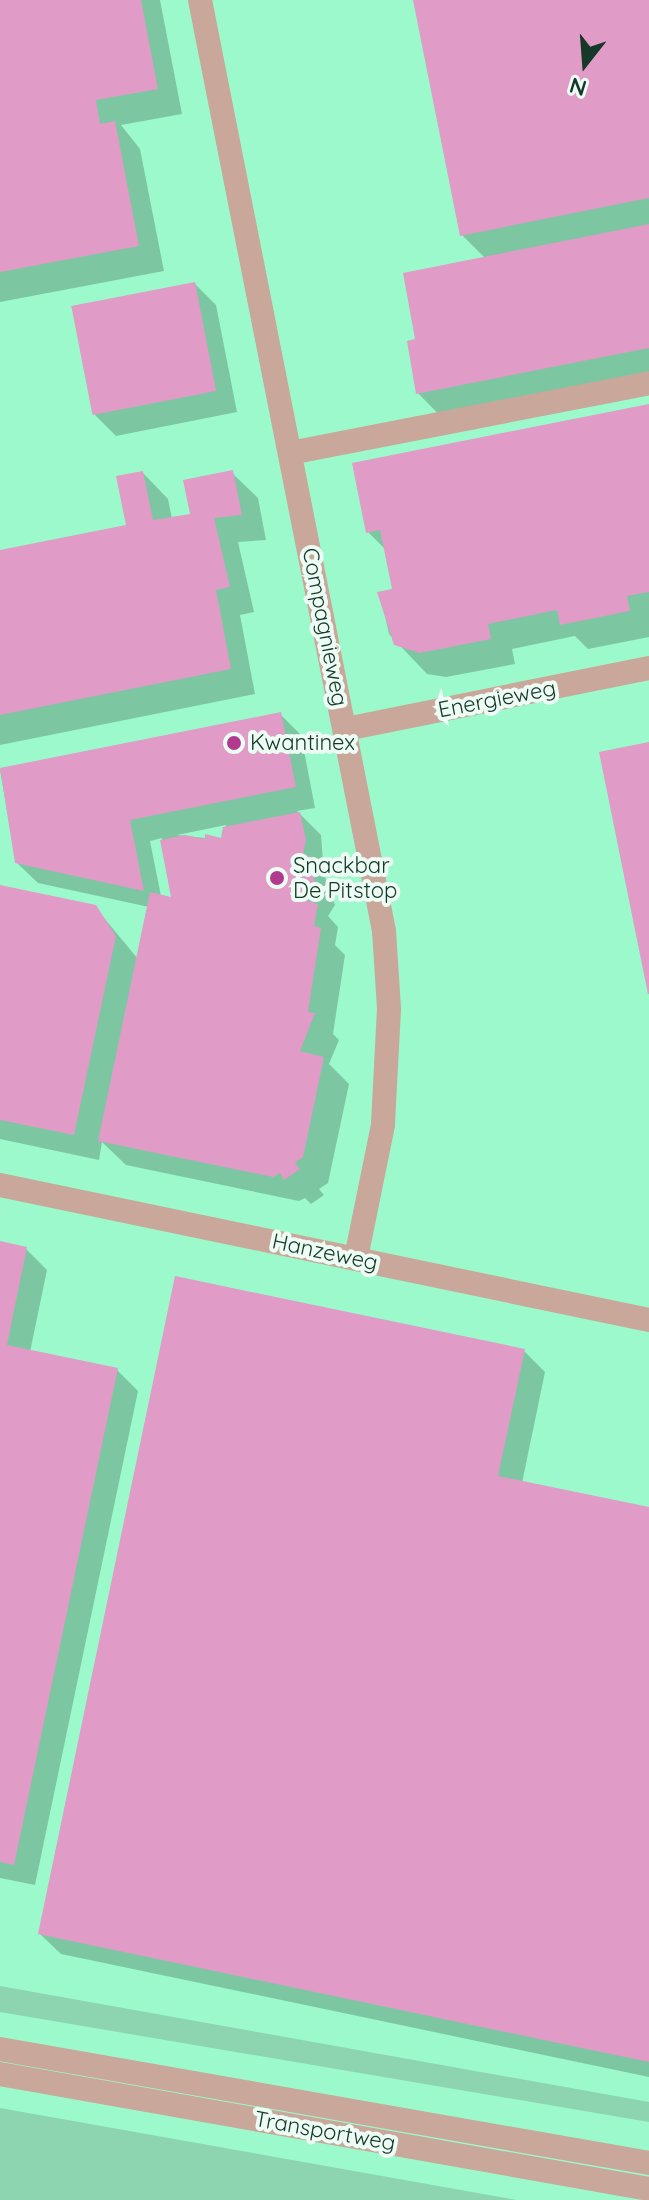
<!DOCTYPE html>
<html>
<head>
<meta charset="utf-8">
<style>
  body { margin:0 }
  #map { position:relative; width:649px; height:2200px; overflow:hidden; background:#bbfcda; font-family:Quicksand,sans-serif }
  div>[style] { position:absolute }
  [style*='--x'] { left:calc(var(--x)*1px); top:calc(var(--y)*1px); width:calc(var(--w)*1px); rotate:calc(var(--a)*1deg) }
  .built>* { inset:0; background:#9cf9cb }
  .green>* { inset:0; background:#8dd5b1 }
  .shadow>* { inset:0; background:#0003 }
  .building>* { inset:0; background:#e09bc6; transform-origin:0 0 }
  .minor>* { height:24px; margin:-12px; padding:0 12px; transform-origin:12px; border-radius:12px; background:#c9a79a }
  .dots>* { width:22px; height:22px; translate:-50% -50%; box-sizing:border-box; border:4px solid #edfcf4; border-radius:50% }
  span { translate:-50% -50%; white-space:nowrap; text-align:center; line-height:1.15; -webkit-text-stroke:8px #edfcf4; paint-order:stroke }
  .street-label { font-size:22px; color:#153828 }
  .poi-label { font-size:22px; color:#153828 }
  .left { translate:0 -50%; text-align:left }
  .north { position:absolute; left:545px; top:24px; width:80px; height:80px; -webkit-text-stroke:6px #edfcf4; paint-order:stroke; rotate:197deg; font-size:22px; font-weight:700; line-height:32px; text-align:center; color:#153828 }
  .north::after { content:''; display:block; margin:auto; width:28px; height:36px; background:#153828; clip-path:polygon(50% 0,100% 100%,50% 72%,0 100%) }
</style>
</head>
<body>
<div id="map">
  <div class="built">
    <div style="clip-path:polygon(0 0,649px 0,649px 2200px,136px 2200px,0 2178px)"></div>
  </div>
  <div class="green">
    <div style="clip-path:polygon(0 1986px,649px 2102px,649px 2122px,0 2012px)"></div>
    <div style="clip-path:polygon(0 2108px,517px 2200px,0 2200px)"></div>
  </div>
  <div class="shadow">
    <div style="clip-path:polygon(0 0,160px 0,182px 114px,121px 125px,140px 149px,164px 271px,0 302px)"></div>
    <div style="clip-path:polygon(415px 0,649px 0,649px 384px,448px 424px,418px 393px,417px 341px,486px 259px,462px 235px)"></div>
    <div style="clip-path:polygon(195px 284px,216px 305px,237px 412px,116px 436px,95px 415px)"></div>
    <div style="clip-path:polygon(649px 406px,649px 637px,588px 649px,575px 636px,512px 649px,515px 664px,446px 677px,427px 674px,389px 634px,380px 593px,395px 591px,387px 551px,368px 532px)"></div>
    <div style="clip-path:polygon(143px 473px,168px 499px,172px 519px,192px 516px,232px 473px,258px 498px,266px 540px,238px 542px,254px 612px,240px 615px,255px 694px,0 745px,0 552px,128px 527px)"></div>
    <div style="clip-path:polygon(evenodd,280px 714px,301px 735px,315px 808px,297px 811px,321px 835px,324px 874px,335px 905px,328px 916px,338px 927px,335px 945px,345px 955px,333px 1034px,339px 1040px,329px 1064px,349px 1084px,328px 1183px,319px 1189px,324px 1195px,311px 1204px,305px 1198px,299px 1201px,126px 1165px,102px 1142px,99px 1160px,0 1139px,0 887px,95px 907px,138px 959px,149px 907px,38px 883px,16px 862px,0 770px,280px 714px,226px 825px,223px 840px,177px 835px,226px 825px,280px 714px,162px 838px,174px 899px,161px 896px,150px 841px,162px 838px)"></div>
    <div style="clip-path:polygon(0 1243px,26px 1249px,47px 1270px,30px 1352px,117px 1370px,138px 1391px,35px 1885px,0 1878px)"></div>
    <div style="clip-path:polygon(524px 1351px,545px 1372px,522px 1483px,649px 1510px,649px 2077px,61px 1954px,40px 1934px)"></div>
  </div>
  <div class="building">
    <div style="clip-path:polygon(0 0,141px 0,158px 89px,96px 100px,100px 124px,115px 121px,139px 246px,0 272px)"></div>
    <div style="clip-path:polygon(413px 0,649px 0,649px 198px,460px 236px)"></div>
    <div style="clip-path:polygon(649px 224px,649px 348px,416px 394px,407px 341px,415px 339px,403px 273px)"></div>
    <div style="left:195px;top:282px;width:111px;height:126px;rotate:79deg"></div>
    <div style="clip-path:polygon(649px 404px,649px 592px,627px 596px,630px 611px,560px 625px,557px 610px,488px 624px,491px 639px,420px 653px,394px 645px,377px 592px,392px 589px,380px 530px,366px 533px,352px 463px)"></div>
    <div style="clip-path:polygon(233px 470px,242px 515px,214px 518px,230px 587px,216px 590px,231px 669px,0 715px,0 550px,126px 525px,116px 476px,143px 471px,153px 520px,190px 514px,183px 480px)"></div>
    <div style="clip-path:polygon(281px 712px,296px 787px,130px 820px,144px 891px,15px 863px,0 768px)"></div>
    <div style="clip-path:polygon(649px 742px,649px 994px,648px 994px,599px 752px)"></div>
    <div style="clip-path:polygon(300px 812px,306px 840px,303px 854px,309px 856px,315px 883px,305px 900px,318px 904px,314px 926px,321px 928px,308px 1012px,315px 1013px,300px 1051px,324px 1057px,303px 1157px,295px 1163px,300px 1169px,284px 1180px,280px 1173px,273px 1177px,98px 1141px,150px 892px,171px 897px,160px 840px,185px 835px,205px 839px,205px 834px,221px 838px,223px 827px)"></div>
    <div style="clip-path:polygon(0 885px,96px 905px,116px 936px,74px 1135px,0 1120px)"></div>
    <div style="clip-path:polygon(0 1241px,27px 1247px,7px 1345px,118px 1368px,14px 1865px,0 1862px)"></div>
    <div style="clip-path:polygon(175px 1276px,525px 1349px,498px 1476px,649px 1507px,649px 2062px,38px 1934px)"></div>
  </div>
  <div class="minor">
    <div style="--x:200;--y:0;--w:949;--a:78.82"></div>
    <div style="--x:384;--y:931;--w:78;--a:86.3"></div>
    <div style="--x:389;--y:1009;--w:116;--a:93"></div>
    <div style="--x:383;--y:1125;--w:136;--a:101.5"></div>
    <div style="--x:290;--y:453;--w:366;--a:-11"></div>
    <div style="--x:346;--y:729;--w:309;--a:-11.4"></div>
    <div style="--x:0;--y:1185;--w:663;--a:11.75"></div>
    <div style="--x:0;--y:2049;--w:659;--a:9.96"></div>
    <div style="--x:0;--y:2074;--w:659;--a:10.05"></div>
  </div>
  <div class="dots">
    <div style="left:234px;top:743px;background:#b23a8e"></div>
    <div style="left:277px;top:878px;background:#b23a8e"></div>
  </div>
  <div class="street-label">
    <span style="left:325px;top:627px;rotate:79deg">Compagnieweg</span>
    <span style="left:497px;top:699px;rotate:-11deg">Energieweg</span>
    <span style="left:325px;top:1252px;rotate:12deg">Hanzeweg</span>
    <span style="left:325px;top:2131px;rotate:10deg">Transportweg</span>
  </div>
  <div class="poi-label">
    <span class="left" style="left:250px;top:743px">Kwantinex</span>
    <span class="left" style="left:293px;top:878px">Snackbar<br>De Pitstop</span>
  </div>
  <div class="north">N</div>
</div>
</body>
</html>
